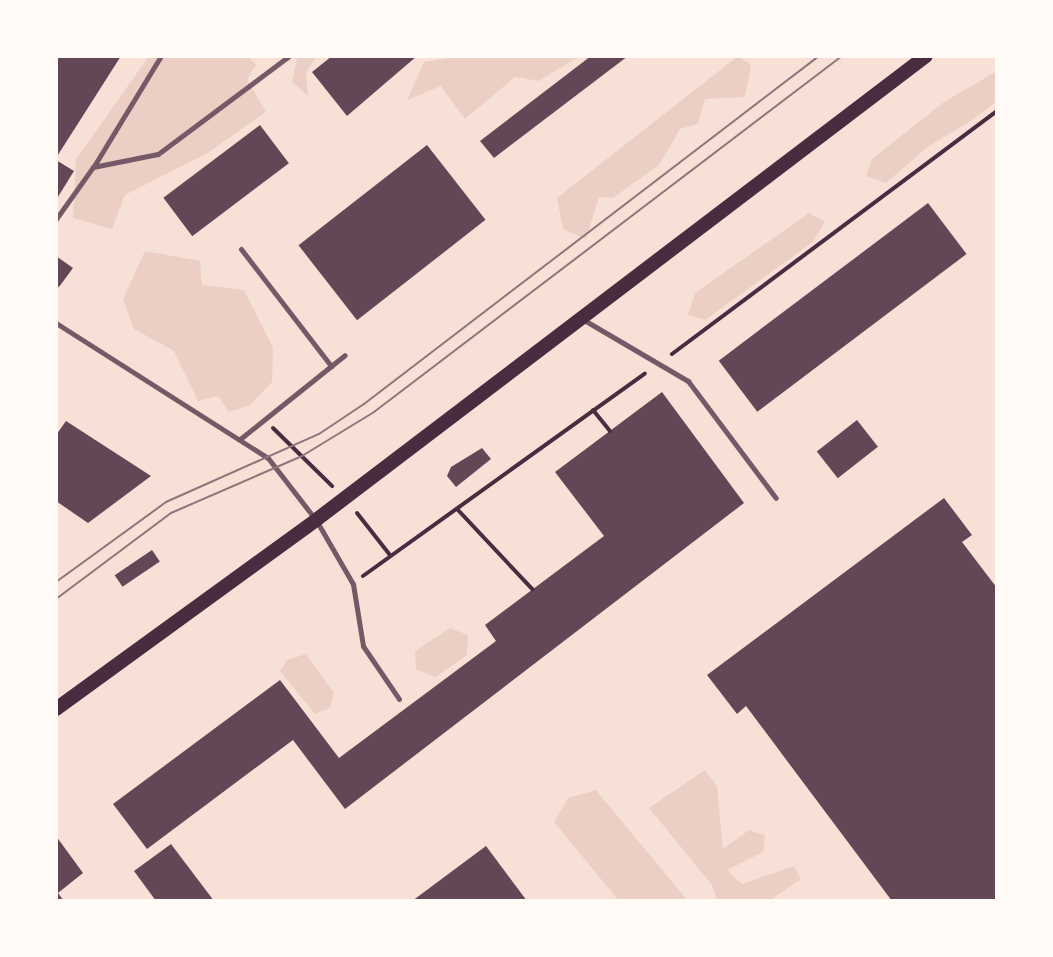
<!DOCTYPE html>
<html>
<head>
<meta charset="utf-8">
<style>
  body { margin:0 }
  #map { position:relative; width:1053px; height:957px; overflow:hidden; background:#f7e1d7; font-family:Rubik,sans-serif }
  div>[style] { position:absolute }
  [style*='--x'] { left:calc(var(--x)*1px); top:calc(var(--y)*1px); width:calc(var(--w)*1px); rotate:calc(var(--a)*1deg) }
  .green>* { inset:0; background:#ebcfc5 }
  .building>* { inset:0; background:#644757; transform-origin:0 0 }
  .path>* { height:4px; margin:-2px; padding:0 2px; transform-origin:2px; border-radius:2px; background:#4a2c40 }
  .service>* { height:5px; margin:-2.5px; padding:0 2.5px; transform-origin:2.5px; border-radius:2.5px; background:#755966 }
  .secondary>* { height:14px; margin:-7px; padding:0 7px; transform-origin:7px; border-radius:7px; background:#4a2c40 }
  .tram>* { height:2px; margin:-1px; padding:0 1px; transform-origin:1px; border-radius:1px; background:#8f747c }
  span { translate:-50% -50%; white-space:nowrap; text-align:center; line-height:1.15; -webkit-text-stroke:7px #fffaf5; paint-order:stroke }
  .frame { position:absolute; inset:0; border:58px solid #fffaf5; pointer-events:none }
</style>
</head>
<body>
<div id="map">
  <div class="green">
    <div style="clip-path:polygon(149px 56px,248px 56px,256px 65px,247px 79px,266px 112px,206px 154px,125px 195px,112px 229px,73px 218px,76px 159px)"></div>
    <div style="clip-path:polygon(289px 56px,317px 56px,306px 72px,308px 96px,292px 82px,297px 59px)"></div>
    <div style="clip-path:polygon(459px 56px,578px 56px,578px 57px,539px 81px,515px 77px,465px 119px,441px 86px,407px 100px,424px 62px)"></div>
    <div style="clip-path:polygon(738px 56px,751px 65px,745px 97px,705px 99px,698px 124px,680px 129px,659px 165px,613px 198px,599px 197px,586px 239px,563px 229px,557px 198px)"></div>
    <div style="clip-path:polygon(997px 71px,997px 101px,975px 118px,926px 148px,886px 183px,866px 176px,872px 159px,944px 102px)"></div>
    <div style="clip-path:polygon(809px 213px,825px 222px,813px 242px,705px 320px,688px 315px,695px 293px)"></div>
    <div style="clip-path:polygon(145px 251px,200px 261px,202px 285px,244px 290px,273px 347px,272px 382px,250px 405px,229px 412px,218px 396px,198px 401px,174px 351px,134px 329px,123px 299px)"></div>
    <div style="clip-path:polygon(450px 628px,468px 635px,467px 655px,435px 677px,416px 669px,415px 651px)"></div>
    <div style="clip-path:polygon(306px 654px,334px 693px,330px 708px,315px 714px,280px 671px,287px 660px)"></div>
    <div style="clip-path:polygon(705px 770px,717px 786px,723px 849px,749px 830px,765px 835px,763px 852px,727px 870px,742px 884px,794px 866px,801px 879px,769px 901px,717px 901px,712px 885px,649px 808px)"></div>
    <div style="clip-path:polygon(596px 790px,688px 901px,619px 901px,554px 822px,568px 798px)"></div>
  </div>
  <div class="building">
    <div style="clip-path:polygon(56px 56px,121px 56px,56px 158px)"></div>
    <div style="clip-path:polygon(332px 56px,417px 56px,347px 116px,312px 72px)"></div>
    <div style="clip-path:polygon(591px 56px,628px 56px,494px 158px,480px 141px)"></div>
    <div style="left:260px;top:125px;width:48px;height:121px;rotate:53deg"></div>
    <div style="left:427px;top:145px;width:95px;height:163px;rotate:52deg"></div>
    <div style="clip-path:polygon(56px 160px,74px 171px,56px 200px)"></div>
    <div style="left:928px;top:203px;width:64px;height:262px;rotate:53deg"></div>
    <div style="clip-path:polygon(56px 256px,73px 268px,59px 287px,56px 285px)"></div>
    <div style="clip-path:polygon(662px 392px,744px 503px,345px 809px,293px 740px,147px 849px,113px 804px,280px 680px,339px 758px,496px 641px,485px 625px,604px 536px,555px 472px)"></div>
    <div style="left:857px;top:420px;width:34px;height:51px;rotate:52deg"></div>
    <div style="clip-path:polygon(66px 421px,151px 476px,88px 523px,56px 501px,56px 435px)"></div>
    <div style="clip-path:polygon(482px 448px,491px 459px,456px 487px,447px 476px,451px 467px)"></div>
    <div style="clip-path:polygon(944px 498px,972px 535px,962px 542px,997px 588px,997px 901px,892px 901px,746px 706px,737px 714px,707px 675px)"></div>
    <div style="left:152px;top:550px;width:14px;height:45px;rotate:56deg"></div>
    <div style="clip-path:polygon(56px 836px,83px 873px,58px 893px,64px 901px,56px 901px)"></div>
    <div style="clip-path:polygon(171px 844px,214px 901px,156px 901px,134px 871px)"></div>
    <div style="clip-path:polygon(486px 846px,527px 901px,412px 901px)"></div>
  </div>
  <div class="path">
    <div style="--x:672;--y:354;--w:406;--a:-36.8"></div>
    <div style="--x:593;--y:410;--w:27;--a:51"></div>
    <div style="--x:273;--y:428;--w:83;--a:44.5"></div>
    <div style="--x:457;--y:509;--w:110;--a:46.8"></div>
    <div style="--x:357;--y:513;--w:53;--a:51.8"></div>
    <div style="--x:363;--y:576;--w:347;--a:-35.7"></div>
  </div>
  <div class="service">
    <div style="--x:94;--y:166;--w:129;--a:-58.7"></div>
    <div style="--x:56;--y:219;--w:64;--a:-54.6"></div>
    <div style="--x:93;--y:167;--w:66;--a:-11.3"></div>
    <div style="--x:158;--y:154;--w:164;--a:-36.8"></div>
    <div style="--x:241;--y:249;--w:148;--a:52.4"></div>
    <div style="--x:584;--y:320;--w:121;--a:30.4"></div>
    <div style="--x:688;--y:381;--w:146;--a:53.1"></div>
    <div style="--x:56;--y:323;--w:251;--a:32.5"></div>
    <div style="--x:268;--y:458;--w:78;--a:52.3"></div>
    <div style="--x:316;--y:520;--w:74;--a:60"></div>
    <div style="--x:353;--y:584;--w:63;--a:80.8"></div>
    <div style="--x:363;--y:646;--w:64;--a:55.8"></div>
    <div style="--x:240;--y:439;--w:134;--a:-38.7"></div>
  </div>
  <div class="secondary">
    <div style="--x:56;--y:709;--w:321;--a:-36"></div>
    <div style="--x:316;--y:520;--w:766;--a:-37.26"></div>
  </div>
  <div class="tram">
    <div style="--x:56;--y:582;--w:136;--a:-36"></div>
    <div style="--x:166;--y:502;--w:167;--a:-24"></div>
    <div style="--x:319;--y:434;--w:54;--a:-33.7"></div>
    <div style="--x:364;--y:404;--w:573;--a:-37.41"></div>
    <div style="--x:56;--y:599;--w:144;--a:-36.8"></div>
    <div style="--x:171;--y:513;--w:143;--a:-23.5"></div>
    <div style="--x:302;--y:456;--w:84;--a:-31.4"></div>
    <div style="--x:374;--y:412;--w:588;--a:-37.26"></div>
  </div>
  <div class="frame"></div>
</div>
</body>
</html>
